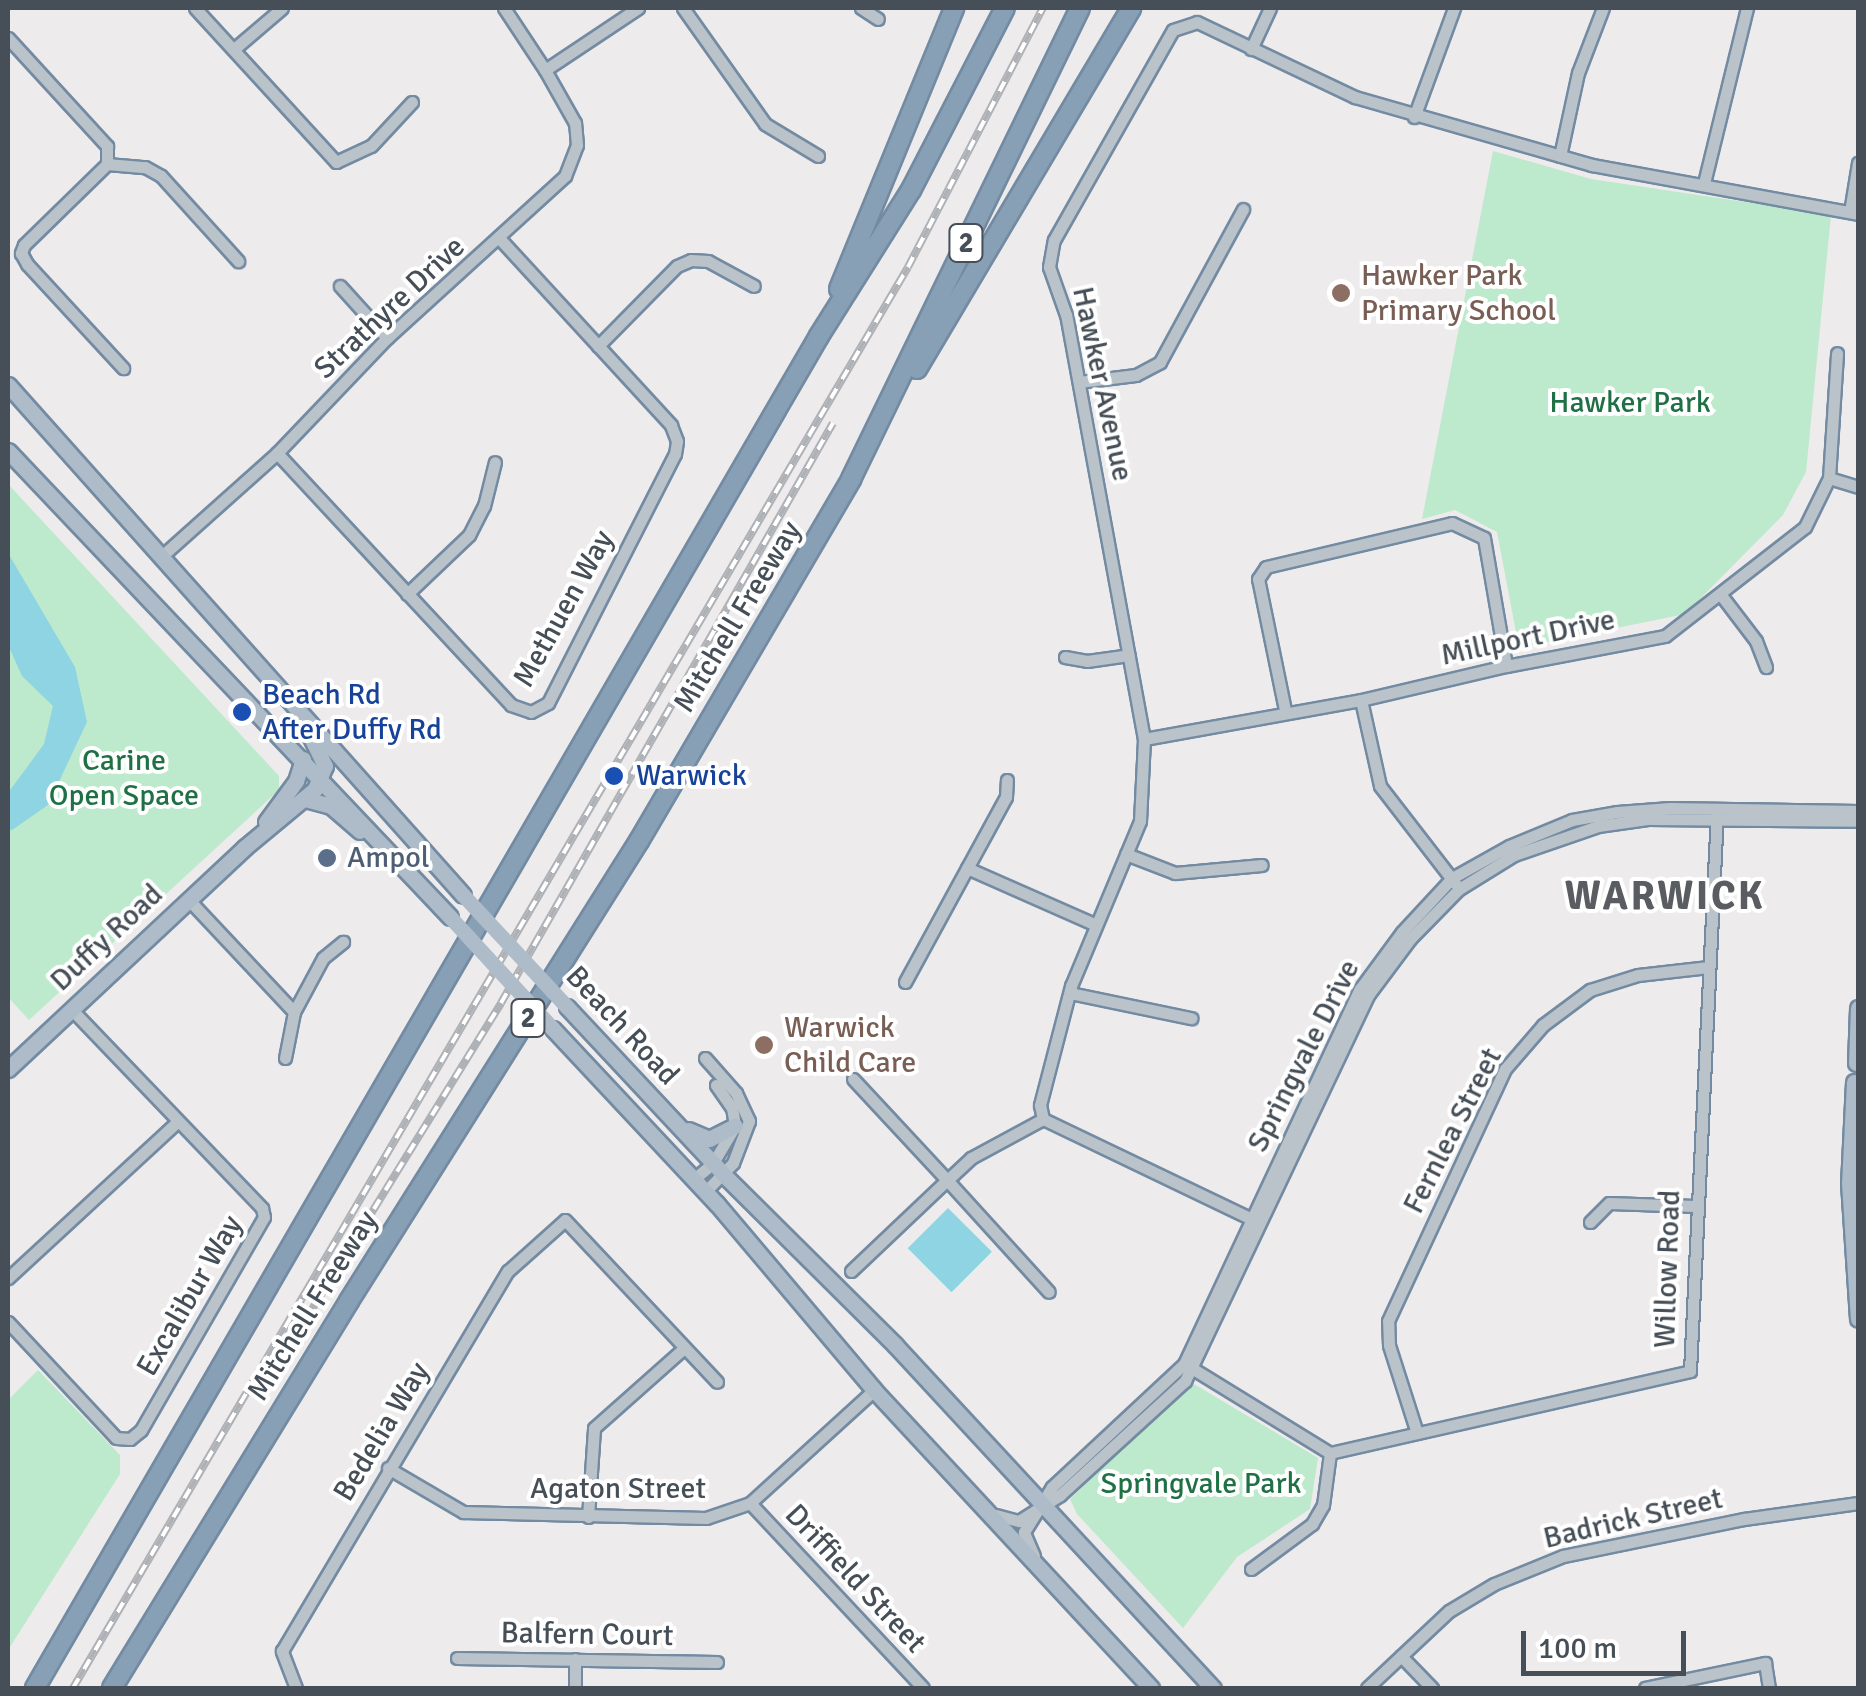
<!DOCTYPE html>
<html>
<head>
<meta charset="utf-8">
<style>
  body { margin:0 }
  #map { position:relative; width:1866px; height:1696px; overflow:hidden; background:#eeebec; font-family:Signika,sans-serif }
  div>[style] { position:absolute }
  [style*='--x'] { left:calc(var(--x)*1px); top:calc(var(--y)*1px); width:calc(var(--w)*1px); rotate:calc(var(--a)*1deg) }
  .green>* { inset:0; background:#bde9cc }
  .water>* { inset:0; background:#8ed4e2; transform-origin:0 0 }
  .roads { filter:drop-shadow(2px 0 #738ba2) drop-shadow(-2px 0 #738ba2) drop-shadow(0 2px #738ba2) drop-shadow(0 -2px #738ba2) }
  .minor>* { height:11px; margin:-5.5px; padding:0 5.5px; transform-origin:5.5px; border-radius:5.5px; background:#bbc3ca }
  .major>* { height:15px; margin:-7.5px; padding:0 7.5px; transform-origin:7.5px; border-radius:7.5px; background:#adbcc8 }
  .highway>* { height:18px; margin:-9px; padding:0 9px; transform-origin:9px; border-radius:9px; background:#87a0b6 }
  .rail>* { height:8px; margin-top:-4px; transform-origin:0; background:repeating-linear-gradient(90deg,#fff 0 11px,#aeb1b5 0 22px); box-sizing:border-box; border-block:2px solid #aeb1b5 }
  .major-bridge>* { height:15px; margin:-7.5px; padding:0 7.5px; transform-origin:7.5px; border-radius:7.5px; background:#adbcc8 }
  .dots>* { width:28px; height:28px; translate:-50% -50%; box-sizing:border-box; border:5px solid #fff; border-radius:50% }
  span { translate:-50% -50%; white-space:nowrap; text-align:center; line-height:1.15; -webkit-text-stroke:8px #fff; paint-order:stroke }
  .shield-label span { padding:2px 8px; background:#fff; border:2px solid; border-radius:8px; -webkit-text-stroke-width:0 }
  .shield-label { font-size:28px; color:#464f57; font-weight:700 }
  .education-label { font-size:30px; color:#785e54 }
  .left { translate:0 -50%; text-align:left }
  .street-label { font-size:30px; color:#464f57 }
  .park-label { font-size:30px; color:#1f7044 }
  .transit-label { font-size:30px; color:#164399 }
  .service-label { font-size:30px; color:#4e5e75 }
  .district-label { font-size:40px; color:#595c60; font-weight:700; letter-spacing:2.5px }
  .frame { position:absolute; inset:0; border:10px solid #464f57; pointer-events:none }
  .scale { position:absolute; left:1521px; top:1631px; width:165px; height:45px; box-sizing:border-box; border:5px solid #464f57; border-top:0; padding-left:12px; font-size:30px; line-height:35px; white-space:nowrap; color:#464f57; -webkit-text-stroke:8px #fff; paint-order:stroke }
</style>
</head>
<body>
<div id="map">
  <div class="green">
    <div style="clip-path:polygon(1493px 151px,1591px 179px,1831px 215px,1806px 472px,1783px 515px,1685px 614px,1519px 648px,1497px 532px,1455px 510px,1422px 519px)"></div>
    <div style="clip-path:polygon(8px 484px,279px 776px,279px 790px,29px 1020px,8px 997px)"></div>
    <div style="clip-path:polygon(38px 1370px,120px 1455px,120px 1474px,8px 1650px,8px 1400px)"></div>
    <div style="clip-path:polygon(1189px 1381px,1318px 1458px,1310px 1509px,1237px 1557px,1183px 1628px,1077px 1514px,1070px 1499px)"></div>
  </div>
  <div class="water">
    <div style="clip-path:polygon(8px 553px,75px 667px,87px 722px,48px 805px,12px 830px,8px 829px,8px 793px,44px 744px,53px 706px,22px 676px,8px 645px)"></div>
    <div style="left:948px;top:1208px;width:62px;height:57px;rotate:45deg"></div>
  </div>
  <div class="roads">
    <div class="minor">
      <div style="--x:195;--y:8;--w:209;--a:47.5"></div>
      <div style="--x:336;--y:162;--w:38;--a:-25"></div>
      <div style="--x:371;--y:146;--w:60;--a:-47"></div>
      <div style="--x:504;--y:8;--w:74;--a:56.5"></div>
      <div style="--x:545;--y:70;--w:112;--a:-33.7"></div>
      <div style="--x:683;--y:8;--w:142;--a:54.7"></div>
      <div style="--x:765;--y:124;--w:62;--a:31.1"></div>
      <div style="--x:861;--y:8;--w:20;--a:33"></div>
      <div style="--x:8;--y:38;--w:147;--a:47.5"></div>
      <div style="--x:107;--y:146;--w:18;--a:90"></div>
      <div style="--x:107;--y:164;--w:116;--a:135.7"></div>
      <div style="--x:24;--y:245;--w:9;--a:111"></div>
      <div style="--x:21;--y:253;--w:13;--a:61"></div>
      <div style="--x:27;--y:264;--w:142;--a:47.3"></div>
      <div style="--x:234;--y:49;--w:63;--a:-40.5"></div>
      <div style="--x:1251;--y:49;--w:45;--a:-65.1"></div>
      <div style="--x:1414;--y:117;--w:116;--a:-69.8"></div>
      <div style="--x:1560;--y:156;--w:85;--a:-77.8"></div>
      <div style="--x:1578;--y:73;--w:70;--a:-69"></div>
      <div style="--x:107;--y:164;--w:38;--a:5"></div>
      <div style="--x:145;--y:167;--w:18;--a:29"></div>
      <div style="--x:161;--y:176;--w:115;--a:47.8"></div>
      <div style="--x:1704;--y:183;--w:180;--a:-76.2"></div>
      <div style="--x:1850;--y:212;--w:50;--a:-80.7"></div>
      <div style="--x:340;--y:286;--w:70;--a:47.9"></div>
      <div style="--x:598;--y:346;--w:112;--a:-45.4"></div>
      <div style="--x:677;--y:266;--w:15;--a:-23"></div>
      <div style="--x:691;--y:260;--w:17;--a:3"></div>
      <div style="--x:708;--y:261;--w:52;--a:28.5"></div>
      <div style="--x:1079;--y:382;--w:57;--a:-7"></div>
      <div style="--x:1136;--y:375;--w:27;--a:-28"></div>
      <div style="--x:1160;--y:362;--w:174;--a:-61.5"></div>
      <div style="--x:277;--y:453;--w:344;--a:47.1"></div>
      <div style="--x:511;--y:705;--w:21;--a:19"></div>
      <div style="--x:531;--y:712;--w:19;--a:-28"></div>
      <div style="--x:548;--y:703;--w:280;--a:-63"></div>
      <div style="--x:675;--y:454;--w:13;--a:-81"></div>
      <div style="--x:677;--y:441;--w:17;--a:-111"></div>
      <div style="--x:671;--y:425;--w:253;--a:-132.6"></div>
      <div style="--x:1829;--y:478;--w:125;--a:-86.3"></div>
      <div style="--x:163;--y:555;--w:153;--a:-41.8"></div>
      <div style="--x:277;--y:453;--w:159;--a:-46.3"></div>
      <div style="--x:387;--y:338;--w:241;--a:-42.3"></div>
      <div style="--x:565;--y:176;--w:33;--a:-69"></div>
      <div style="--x:577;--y:145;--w:22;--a:-95"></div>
      <div style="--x:575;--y:123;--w:61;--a:-119.5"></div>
      <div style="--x:407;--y:594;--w:86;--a:-43.6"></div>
      <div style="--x:469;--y:535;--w:33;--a:-63"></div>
      <div style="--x:484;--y:506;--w:45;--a:-76"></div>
      <div style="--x:1721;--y:595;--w:58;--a:52.7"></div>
      <div style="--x:1756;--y:641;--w:28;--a:69"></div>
      <div style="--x:1065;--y:657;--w:22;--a:10"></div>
      <div style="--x:1087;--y:661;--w:42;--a:-8.1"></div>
      <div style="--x:1361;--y:700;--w:88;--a:77.5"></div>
      <div style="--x:1380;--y:786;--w:123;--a:52.3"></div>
      <div style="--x:1285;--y:710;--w:134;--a:-101.6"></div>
      <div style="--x:1258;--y:579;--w:14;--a:-56"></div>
      <div style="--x:1266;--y:567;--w:191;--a:-13.3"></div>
      <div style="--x:1452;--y:523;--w:35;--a:25"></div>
      <div style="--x:1484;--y:538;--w:130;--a:80.2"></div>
      <div style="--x:1144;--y:739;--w:220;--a:-10.2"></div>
      <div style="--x:1361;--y:700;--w:149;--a:-13.2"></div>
      <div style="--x:1506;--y:666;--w:162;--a:-10.7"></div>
      <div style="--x:1665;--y:636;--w:177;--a:-37.9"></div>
      <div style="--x:1805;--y:527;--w:55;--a:-63.9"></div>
      <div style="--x:1829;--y:478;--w:30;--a:17"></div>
      <div style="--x:1126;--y:854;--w:53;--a:21.2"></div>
      <div style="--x:1175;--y:873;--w:87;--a:-5.3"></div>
      <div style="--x:967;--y:868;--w:141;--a:23.8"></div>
      <div style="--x:188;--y:899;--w:155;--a:46.8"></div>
      <div style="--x:905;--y:982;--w:211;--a:-61.4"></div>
      <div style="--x:1006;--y:797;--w:17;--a:-87"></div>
      <div style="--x:1070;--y:993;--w:124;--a:11.7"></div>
      <div style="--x:285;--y:1058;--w:47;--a:-78.9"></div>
      <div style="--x:294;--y:1012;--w:61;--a:-61.8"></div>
      <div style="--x:323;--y:958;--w:26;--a:-39"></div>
      <div style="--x:705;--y:1058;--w:47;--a:48.5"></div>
      <div style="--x:736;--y:1093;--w:31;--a:65"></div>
      <div style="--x:749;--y:1121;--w:45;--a:110.9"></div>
      <div style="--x:733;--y:1163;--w:39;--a:134"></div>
      <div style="--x:1043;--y:1119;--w:82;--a:151.6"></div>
      <div style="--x:971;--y:1158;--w:33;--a:137"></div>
      <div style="--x:947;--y:1180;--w:151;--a:47.7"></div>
      <div style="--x:694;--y:1179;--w:25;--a:-40"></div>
      <div style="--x:713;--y:1163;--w:43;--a:-59.3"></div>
      <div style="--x:735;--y:1126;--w:18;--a:-99"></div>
      <div style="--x:732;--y:1108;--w:28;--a:-125"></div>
      <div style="--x:1258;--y:1222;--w:238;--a:-154.4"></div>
      <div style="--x:1043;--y:1119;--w:14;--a:-102"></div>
      <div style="--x:1040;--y:1105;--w:123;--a:-75.4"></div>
      <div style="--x:1071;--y:986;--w:179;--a:-67.3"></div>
      <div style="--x:1140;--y:821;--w:82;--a:-87.2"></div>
      <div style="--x:1144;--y:739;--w:431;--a:-100.4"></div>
      <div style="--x:1066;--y:315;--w:51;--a:-109.5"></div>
      <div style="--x:1049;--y:267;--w:27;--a:-80"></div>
      <div style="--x:1054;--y:240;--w:241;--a:-60.5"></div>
      <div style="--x:1173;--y:30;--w:25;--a:-18"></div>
      <div style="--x:1197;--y:22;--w:175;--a:25.4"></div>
      <div style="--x:1355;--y:97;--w:247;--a:16"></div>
      <div style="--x:1592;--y:165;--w:270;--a:10.4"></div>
      <div style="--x:1590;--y:1222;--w:27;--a:-45"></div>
      <div style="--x:1609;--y:1203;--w:86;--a:2"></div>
      <div style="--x:851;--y:1271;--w:132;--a:-43.5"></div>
      <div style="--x:947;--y:1180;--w:138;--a:-132.9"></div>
      <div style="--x:8;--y:1278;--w:229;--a:-42.7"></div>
      <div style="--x:8;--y:1322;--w:158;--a:47"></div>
      <div style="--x:116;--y:1438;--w:14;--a:4"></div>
      <div style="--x:130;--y:1439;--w:14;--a:-39"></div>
      <div style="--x:141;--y:1430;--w:246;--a:-60"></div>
      <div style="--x:264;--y:1217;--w:9;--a:-103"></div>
      <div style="--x:262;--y:1208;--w:274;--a:-133.8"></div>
      <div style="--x:1190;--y:1367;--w:164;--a:31.6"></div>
      <div style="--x:1330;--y:1453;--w:369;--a:-12.8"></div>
      <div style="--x:1690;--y:1371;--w:559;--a:-87.23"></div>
      <div style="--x:1417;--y:1433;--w:92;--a:-107.7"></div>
      <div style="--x:1389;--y:1345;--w:24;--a:-92"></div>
      <div style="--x:1388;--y:1321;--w:278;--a:-65.1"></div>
      <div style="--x:1505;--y:1069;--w:58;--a:-49.2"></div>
      <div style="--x:1543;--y:1025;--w:59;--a:-36.7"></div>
      <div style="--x:1590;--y:990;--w:50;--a:-17.4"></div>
      <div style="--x:1638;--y:975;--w:71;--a:-6.4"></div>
      <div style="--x:388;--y:1468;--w:87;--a:30.4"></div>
      <div style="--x:463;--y:1512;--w:243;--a:1.4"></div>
      <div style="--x:706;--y:1518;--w:46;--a:-18.8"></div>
      <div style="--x:750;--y:1503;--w:168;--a:-42.3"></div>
      <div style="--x:750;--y:1503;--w:253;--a:46.9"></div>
      <div style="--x:996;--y:1515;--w:24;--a:15"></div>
      <div style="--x:1019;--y:1521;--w:49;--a:-32.4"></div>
      <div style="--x:1060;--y:1495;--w:169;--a:-42.4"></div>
      <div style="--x:1185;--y:1381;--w:429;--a:-64.6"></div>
      <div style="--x:1369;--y:994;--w:69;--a:-53.3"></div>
      <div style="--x:1410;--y:939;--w:70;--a:-45.6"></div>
      <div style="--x:1459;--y:889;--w:65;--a:-31.7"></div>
      <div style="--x:1514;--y:855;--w:89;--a:-19"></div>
      <div style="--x:1598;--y:826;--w:50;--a:-8"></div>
      <div style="--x:1648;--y:819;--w:210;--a:0.5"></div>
      <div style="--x:588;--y:1517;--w:89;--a:-86.1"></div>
      <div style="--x:594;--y:1428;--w:119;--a:-41.6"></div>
      <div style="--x:1034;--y:1556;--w:26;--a:-113"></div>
      <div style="--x:1024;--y:1532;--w:53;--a:-58.1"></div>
      <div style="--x:1052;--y:1487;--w:180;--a:-43"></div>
      <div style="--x:1184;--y:1364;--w:414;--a:-64.9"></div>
      <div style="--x:1360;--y:989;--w:71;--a:-53.6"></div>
      <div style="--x:1402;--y:932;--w:74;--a:-47.2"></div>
      <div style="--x:1452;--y:878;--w:65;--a:-29.3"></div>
      <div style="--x:1509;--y:846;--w:68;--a:-22.4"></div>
      <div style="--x:1572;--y:820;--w:46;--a:-10.1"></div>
      <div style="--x:1617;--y:812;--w:53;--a:-4.3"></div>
      <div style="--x:1670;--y:808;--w:188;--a:0.9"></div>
      <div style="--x:1251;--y:1569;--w:76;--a:-36.4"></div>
      <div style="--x:1312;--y:1524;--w:22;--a:-60"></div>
      <div style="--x:1323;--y:1505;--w:52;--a:-82.3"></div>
      <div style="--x:1401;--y:1656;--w:45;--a:45.9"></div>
      <div style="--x:457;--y:1658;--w:260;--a:0.9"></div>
      <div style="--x:296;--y:1688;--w:40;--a:-111"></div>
      <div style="--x:282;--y:1651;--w:442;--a:-59.3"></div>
      <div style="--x:508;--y:1271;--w:76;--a:-41.8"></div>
      <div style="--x:565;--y:1220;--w:222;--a:46.8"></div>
      <div style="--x:575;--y:1688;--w:29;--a:-90"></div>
      <div style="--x:1367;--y:1688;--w:112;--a:-43.2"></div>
      <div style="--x:1449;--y:1611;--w:52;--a:-31"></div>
      <div style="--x:1494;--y:1584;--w:74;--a:-22.1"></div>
      <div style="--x:1563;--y:1556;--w:185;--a:-11.6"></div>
      <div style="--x:1744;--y:1519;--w:115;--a:-8"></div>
      <div style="--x:1645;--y:1688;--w:123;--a:-11.8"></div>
      <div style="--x:1765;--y:1663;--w:25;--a:81"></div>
    </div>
    <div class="major">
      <div style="--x:8;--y:385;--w:683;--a:48.26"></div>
      <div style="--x:8;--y:451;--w:642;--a:46.51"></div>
      <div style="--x:305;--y:799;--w:27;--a:15"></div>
      <div style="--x:331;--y:806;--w:38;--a:41"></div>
      <div style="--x:266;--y:822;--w:51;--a:-53.8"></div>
      <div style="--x:296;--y:781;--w:23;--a:-72"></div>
      <div style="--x:567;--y:1007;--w:230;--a:46.9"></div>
      <div style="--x:724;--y:1175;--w:241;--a:44.8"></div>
      <div style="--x:895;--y:1345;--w:468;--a:47.2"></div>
      <div style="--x:553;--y:1029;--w:240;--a:46.9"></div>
      <div style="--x:717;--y:1204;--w:243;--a:49.8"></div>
      <div style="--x:874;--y:1390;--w:407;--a:47.1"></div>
      <div style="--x:1856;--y:1063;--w:55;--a:-87.9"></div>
      <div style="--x:8;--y:1069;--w:323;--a:-43.1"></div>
      <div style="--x:244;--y:848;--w:92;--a:-39.7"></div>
      <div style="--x:315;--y:789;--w:25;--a:-67"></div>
      <div style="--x:325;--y:766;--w:34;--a:-116"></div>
      <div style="--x:1854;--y:1082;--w:101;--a:92.8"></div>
      <div style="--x:1849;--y:1183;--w:136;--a:86.2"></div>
      <div style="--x:688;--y:1130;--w:23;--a:23"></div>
      <div style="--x:709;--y:1139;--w:29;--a:-27"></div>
    </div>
    <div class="highway">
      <div style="--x:839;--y:289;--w:304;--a:-67.7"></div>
      <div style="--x:917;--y:369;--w:420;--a:-59.3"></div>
      <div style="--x:35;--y:1688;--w:1563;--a:-59.89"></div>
      <div style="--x:819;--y:336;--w:173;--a:-57.8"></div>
      <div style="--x:911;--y:190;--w:205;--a:-62.7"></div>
      <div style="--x:112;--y:1688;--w:454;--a:-58.5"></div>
      <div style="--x:349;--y:1301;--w:544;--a:-57.77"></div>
      <div style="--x:639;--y:841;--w:420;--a:-59.6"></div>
      <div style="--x:851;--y:479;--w:524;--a:-64.07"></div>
    </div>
  </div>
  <div class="rail">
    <div style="--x:293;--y:1340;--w:396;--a:-58.3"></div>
    <div style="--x:501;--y:1003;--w:668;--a:-60.21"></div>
    <div style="--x:73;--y:1688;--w:1648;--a:-59.56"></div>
    <div style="--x:908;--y:267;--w:292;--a:-62.5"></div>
  </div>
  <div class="major-bridge">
    <div style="--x:463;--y:895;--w:153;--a:47.1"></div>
    <div style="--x:450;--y:917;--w:152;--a:47.4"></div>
  </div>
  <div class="dots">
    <div style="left:1341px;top:293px;background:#8d6e63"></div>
    <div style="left:242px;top:712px;background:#1a4fb4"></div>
    <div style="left:614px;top:776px;background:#1a4fb4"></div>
    <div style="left:327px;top:858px;background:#5c6f8a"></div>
    <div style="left:764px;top:1045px;background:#8d6e63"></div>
  </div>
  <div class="shield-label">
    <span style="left:966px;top:243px">2</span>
    <span style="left:528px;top:1018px">2</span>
  </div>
  <div class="education-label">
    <span class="left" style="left:1361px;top:293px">Hawker Park<br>Primary School</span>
    <span class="left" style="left:784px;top:1045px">Warwick<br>Child Care</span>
  </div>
  <div class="street-label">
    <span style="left:390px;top:308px;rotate:-43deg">Strathyre Drive</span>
    <span style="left:1102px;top:384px;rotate:78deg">Hawker Avenue</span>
    <span style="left:564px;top:609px;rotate:-61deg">Methuen Way</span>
    <span style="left:738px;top:617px;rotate:-59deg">Mitchell Freeway</span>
    <span style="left:1528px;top:638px;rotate:-12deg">Millport Drive</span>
    <span style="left:107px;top:938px;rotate:-43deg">Duffy Road</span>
    <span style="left:622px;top:1026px;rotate:47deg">Beach Road</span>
    <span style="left:1304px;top:1056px;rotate:-63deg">Springvale Drive</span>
    <span style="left:1453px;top:1131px;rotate:-63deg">Fernlea Street</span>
    <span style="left:1668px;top:1269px;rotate:-88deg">Willow Road</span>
    <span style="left:190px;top:1296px;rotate:-60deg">Excalibur Way</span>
    <span style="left:313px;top:1306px;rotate:-58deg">Mitchell Freeway</span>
    <span style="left:382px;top:1432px;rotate:-59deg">Bedelia Way</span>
    <span style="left:618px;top:1489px">Agaton Street</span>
    <span style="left:1633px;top:1519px;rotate:-13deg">Badrick Street</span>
    <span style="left:855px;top:1579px;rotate:47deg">Driffield Street</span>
    <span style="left:587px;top:1635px;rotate:1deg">Balfern Court</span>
  </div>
  <div class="park-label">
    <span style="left:1630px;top:403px">Hawker Park</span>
    <span style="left:124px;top:778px">Carine<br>Open Space</span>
    <span style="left:1201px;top:1484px">Springvale Park</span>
  </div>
  <div class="transit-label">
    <span class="left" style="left:262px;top:712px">Beach Rd<br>After Duffy Rd</span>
    <span class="left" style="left:636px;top:776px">Warwick</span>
  </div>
  <div class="service-label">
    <span class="left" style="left:347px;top:858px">Ampol</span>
  </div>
  <div class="district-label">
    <span style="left:1665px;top:896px">WARWICK</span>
  </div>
  <div class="frame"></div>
  <div class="scale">100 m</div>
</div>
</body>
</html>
